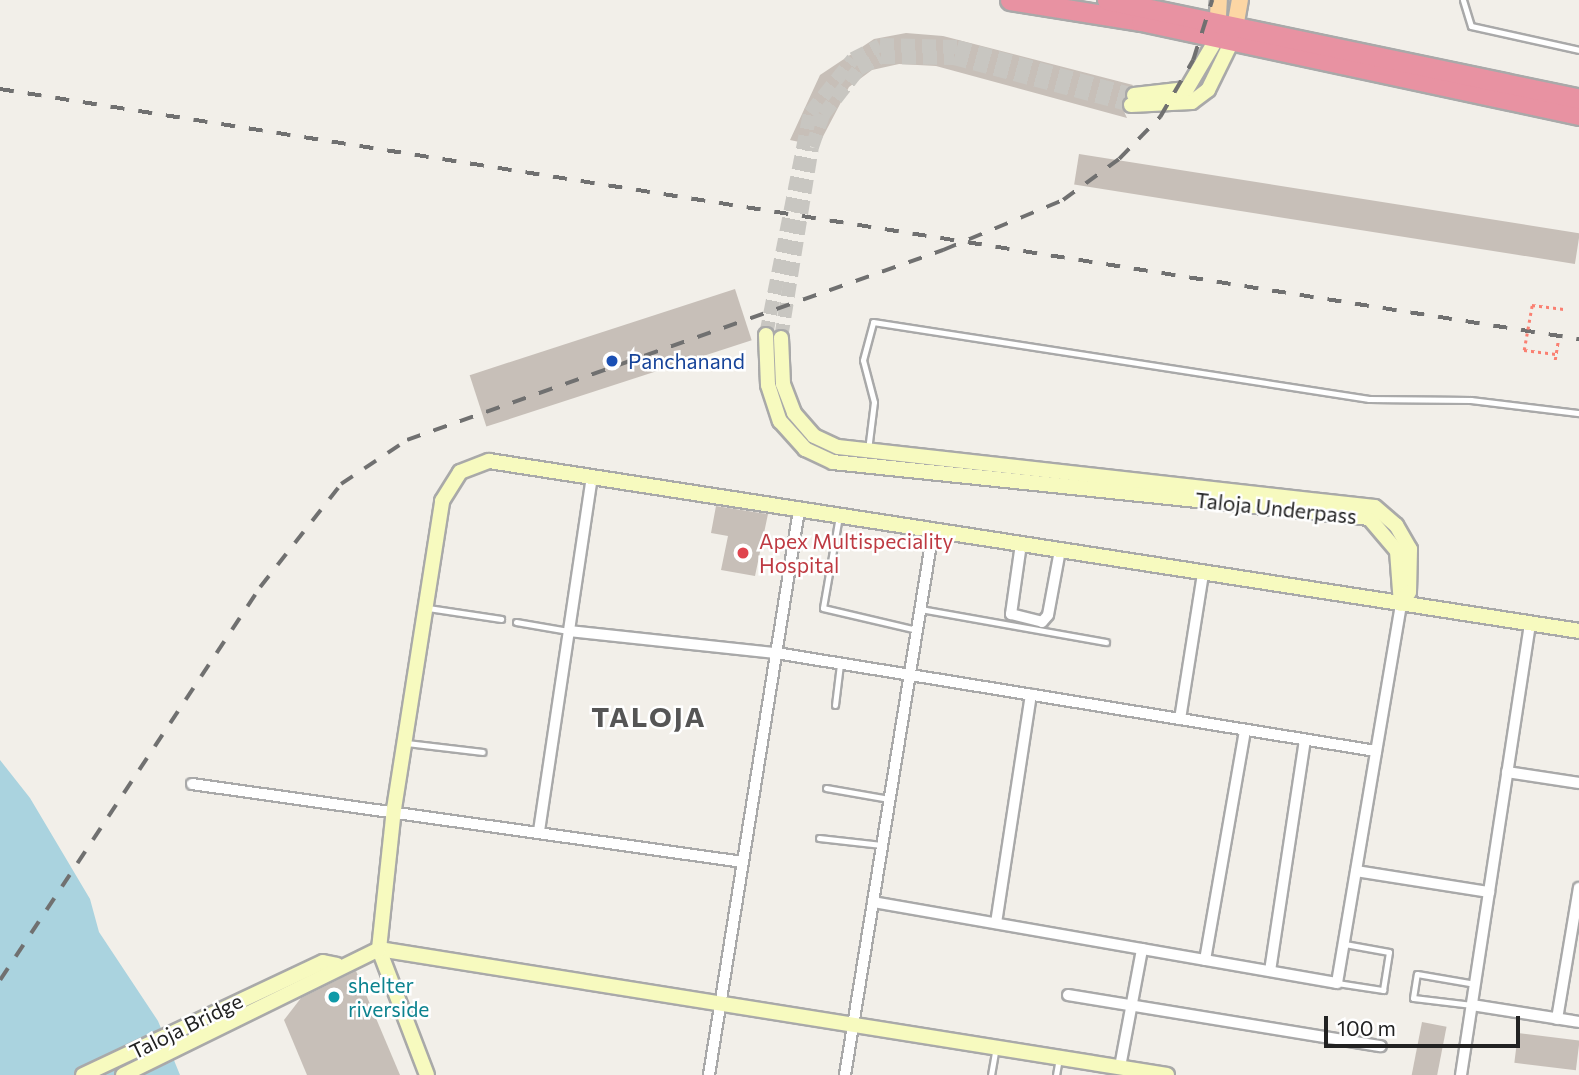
<!DOCTYPE html>
<html>
<head>
<meta charset="utf-8">
<style>
  body { margin:0 }
  #map { position:relative; width:1579px; height:1075px; overflow:hidden; background:#f2efe9; font-family:Commissioner,sans-serif }
  div>[style] { position:absolute }
  [style*='--x'] { left:calc(var(--x)*1px); top:calc(var(--y)*1px); width:calc(var(--w)*1px); rotate:calc(var(--a)*1deg) }
  .water>* { inset:0; background:#aad3df }
  .building>* { inset:0; background:#c7bfb8; transform-origin:0 0 }
  .secondary-tunnel>* { height:14px; margin-top:-7px; transform-origin:0; background:repeating-linear-gradient(90deg,#c8c6c1 0 14px,transparent 0 21px) }
  .path>* { height:2.5px; margin-top:-1.25px; transform-origin:0; background:repeating-linear-gradient(90deg,#fa8072 0 3.5px,transparent 0 7px) }
  .roads { filter:drop-shadow(2px 0 #a9a9a9) drop-shadow(-2px 0 #a9a9a9) drop-shadow(0 2px #a9a9a9) drop-shadow(0 -2px #a9a9a9) }
  .lane>* { height:5px; margin:-2.5px; padding:0 2.5px; transform-origin:2.5px; border-radius:2.5px; background:#fff }
  .street>* { height:10px; margin:-5px; padding:0 5px; transform-origin:5px; border-radius:5px; background:#fff }
  .secondary>* { height:14px; margin:-7px; padding:0 7px; transform-origin:7px; border-radius:7px; background:#f7fabf }
  .primary>* { height:16px; margin:-8px; padding:0 8px; transform-origin:8px; border-radius:8px; background:#fcd6a4 }
  .highway>* { height:19px; margin:-9.5px; padding:0 9.5px; transform-origin:9.5px; border-radius:9.5px; background:#e892a2 }
  .rail>* { height:3.5px; margin-top:-1.75px; transform-origin:0; background:repeating-linear-gradient(90deg,#707070 0 14px,transparent 0 28px) }
  .path-bridge>* { height:2.5px; margin-top:-1.25px; transform-origin:0; background:repeating-linear-gradient(90deg,#fa8072 0 3.5px,transparent 0 7px) }
  .dots>* { width:19px; height:19px; translate:-50% -50%; box-sizing:border-box; border:4px solid #fff; border-radius:50% }
  span { translate:-50% -50%; white-space:nowrap; text-align:center; line-height:1.15; -webkit-text-stroke:5px #fff; paint-order:stroke }
  .transit-label { font-size:21px; color:#164399 }
  .left { translate:0 -50%; text-align:left }
  .street-label { font-size:21px; color:#222 }
  .health-label { font-size:21px; color:#be3a42 }
  .culture-label { font-size:21px; color:#0d838f }
  .district-label { font-size:28px; color:#555; font-weight:700; letter-spacing:2px }
  .scale { position:absolute; left:1324px; top:1016px; width:196px; height:32px; box-sizing:border-box; border:4px solid #222; border-top:0; padding-left:9px; font-size:21px; line-height:24px; white-space:nowrap; color:#222; -webkit-text-stroke:5px #fff; paint-order:stroke }
</style>
</head>
<body>
<div id="map">
  <div class="water">
    <div style="clip-path:polygon(0 760px,30px 798px,90px 899px,99px 932px,158px 1021px,180px 1075px,0 1075px)"></div>
  </div>
  <div class="building">
    <div style="clip-path:polygon(906px 33px,943px 36px,1133px 85px,1121px 105px,1127px 118px,936px 66px,899px 64px,872px 70px,849px 87px,818px 146px,790px 140px,820px 75px,874px 39px)"></div>
    <div style="left:1079px;top:154px;width:507px;height:31px;rotate:9deg"></div>
    <div style="left:735px;top:289px;width:54px;height:279px;rotate:72deg"></div>
    <div style="clip-path:polygon(716px 506px,768px 514px,755px 576px,721px 570px,728px 536px,711px 533px)"></div>
    <div style="clip-path:polygon(356px 971px,400px 1075px,307px 1075px,284px 1020px,301px 998px)"></div>
    <div style="left:1422px;top:1022px;width:25px;height:54px;rotate:11deg"></div>
    <div style="left:1518px;top:1033px;width:62px;height:30px;rotate:7deg"></div>
  </div>
  <div class="secondary-tunnel">
    <div style="--x:766;--y:335;--w:226;--a:-78.8"></div>
    <div style="--x:810;--y:113;--w:69;--a:-51.5"></div>
    <div style="--x:853;--y:59;--w:30;--a:-27"></div>
    <div style="--x:880;--y:45;--w:77;--a:1.5"></div>
    <div style="--x:957;--y:47;--w:183;--a:15.2"></div>
    <div style="--x:781;--y:338;--w:193;--a:-80.8"></div>
    <div style="--x:812;--y:147;--w:34;--a:-71"></div>
    <div style="--x:823;--y:115;--w:58;--a:-52"></div>
    <div style="--x:859;--y:69;--w:25;--a:-29"></div>
    <div style="--x:881;--y:57;--w:73;--a:0.8"></div>
    <div style="--x:954;--y:58;--w:183;--a:14.9"></div>
  </div>
  <div class="path">
    <div style="--x:1532;--y:305;--w:32;--a:7"></div>
    <div style="--x:1524;--y:350;--w:32;--a:7"></div>
    <div style="--x:1555;--y:360;--w:18;--a:-81"></div>
  </div>
  <div class="roads">
    <div class="lane">
      <div style="--x:1463;--y:0;--w:27;--a:73"></div>
      <div style="--x:1471;--y:26;--w:111;--a:12.5"></div>
      <div style="--x:868;--y:450;--w:48;--a:-82.9"></div>
      <div style="--x:874;--y:402;--w:43;--a:-104.7"></div>
      <div style="--x:863;--y:360;--w:39;--a:-75"></div>
      <div style="--x:873;--y:322;--w:502;--a:8.82"></div>
      <div style="--x:1369;--y:399;--w:102;--a:0.6"></div>
      <div style="--x:1471;--y:400;--w:109;--a:6.9"></div>
      <div style="--x:839;--y:516;--w:93;--a:99.9"></div>
      <div style="--x:823;--y:608;--w:97;--a:13.2"></div>
      <div style="--x:428;--y:608;--w:74;--a:8.6"></div>
      <div style="--x:920;--y:609;--w:189;--a:10.1"></div>
      <div style="--x:516;--y:622;--w:53;--a:9.8"></div>
      <div style="--x:835;--y:705;--w:41;--a:-83"></div>
      <div style="--x:407;--y:743;--w:76;--a:6.8"></div>
      <div style="--x:826;--y:788;--w:64;--a:9.9"></div>
      <div style="--x:819;--y:838;--w:63;--a:6.3"></div>
      <div style="--x:1337;--y:983;--w:47;--a:8.7"></div>
      <div style="--x:1383;--y:990;--w:38;--a:-81"></div>
      <div style="--x:1389;--y:952;--w:45;--a:-169.7"></div>
      <div style="--x:1472;--y:1005;--w:59;--a:-173.2"></div>
      <div style="--x:1413;--y:998;--w:24;--a:-81"></div>
      <div style="--x:1417;--y:974;--w:59;--a:9.8"></div>
      <div style="--x:991;--y:1075;--w:27;--a:-80"></div>
      <div style="--x:1056;--y:1075;--w:17;--a:-80"></div>
    </div>
    <div class="street">
      <div style="--x:1021;--y:544;--w:71;--a:98.1"></div>
      <div style="--x:1011;--y:614;--w:32;--a:14"></div>
      <div style="--x:1042;--y:622;--w:9;--a:-49"></div>
      <div style="--x:1048;--y:615;--w:66;--a:-79.5"></div>
      <div style="--x:569;--y:631;--w:208;--a:6.1"></div>
      <div style="--x:776;--y:653;--w:608;--a:9.28"></div>
      <div style="--x:1180;--y:719;--w:148;--a:-81"></div>
      <div style="--x:1507;--y:772;--w:73;--a:8.7"></div>
      <div style="--x:192;--y:784;--w:556;--a:8.06"></div>
      <div style="--x:539;--y:831;--w:357;--a:-81.5"></div>
      <div style="--x:1356;--y:871;--w:135;--a:9"></div>
      <div style="--x:873;--y:902;--w:471;--a:9.9"></div>
      <div style="--x:1337;--y:983;--w:384;--a:-80.4"></div>
      <div style="--x:996;--y:923;--w:231;--a:-81.3"></div>
      <div style="--x:1205;--y:960;--w:233;--a:-80.1"></div>
      <div style="--x:1270;--y:971;--w:234;--a:-81.4"></div>
      <div style="--x:1068;--y:995;--w:317;--a:9.3"></div>
      <div style="--x:1472;--y:1005;--w:108;--a:9"></div>
      <div style="--x:1557;--y:1019;--w:133;--a:-80.5"></div>
      <div style="--x:1120;--y:1067;--w:120;--a:-79.4"></div>
      <div style="--x:709;--y:1075;--w:572;--a:-80.95"></div>
      <div style="--x:845;--y:1075;--w:551;--a:-80.81"></div>
      <div style="--x:1461;--y:1075;--w:456;--a:-81.3"></div>
    </div>
    <div class="secondary">
      <div style="--x:1134;--y:95;--w:53;--a:-6.5"></div>
      <div style="--x:1187;--y:89;--w:59;--a:-59.5"></div>
      <div style="--x:1131;--y:105;--w:61;--a:-2.8"></div>
      <div style="--x:1192;--y:102;--w:20;--a:-37"></div>
      <div style="--x:1208;--y:90;--w:55;--a:-63.9"></div>
      <div style="--x:766;--y:335;--w:50;--a:87.7"></div>
      <div style="--x:768;--y:385;--w:38;--a:72"></div>
      <div style="--x:780;--y:421;--w:38;--a:48"></div>
      <div style="--x:805;--y:449;--w:31;--a:25"></div>
      <div style="--x:833;--y:462;--w:539;--a:5.96"></div>
      <div style="--x:1369;--y:518;--w:43;--a:49.7"></div>
      <div style="--x:1397;--y:551;--w:53;--a:85.7"></div>
      <div style="--x:781;--y:338;--w:46;--a:87.5"></div>
      <div style="--x:783;--y:384;--w:31;--a:69"></div>
      <div style="--x:794;--y:413;--w:30;--a:49"></div>
      <div style="--x:814;--y:436;--w:26;--a:25"></div>
      <div style="--x:838;--y:447;--w:540;--a:6.38"></div>
      <div style="--x:1375;--y:507;--w:28;--a:41"></div>
      <div style="--x:1396;--y:525;--w:28;--a:60"></div>
      <div style="--x:1410;--y:549;--w:43;--a:91.3"></div>
      <div style="--x:1409;--y:592;--w:14;--a:124"></div>
      <div style="--x:83;--y:1075;--w:265;--a:-25.2"></div>
      <div style="--x:323;--y:962;--w:14;--a:12"></div>
      <div style="--x:123;--y:1075;--w:285;--a:-26.2"></div>
      <div style="--x:379;--y:949;--w:798;--a:9.08"></div>
      <div style="--x:427;--y:1075;--w:135;--a:-110.9"></div>
      <div style="--x:379;--y:949;--w:141;--a:-83.9"></div>
      <div style="--x:394;--y:809;--w:312;--a:-81.1"></div>
      <div style="--x:442;--y:501;--w:34;--a:-58"></div>
      <div style="--x:460;--y:472;--w:31;--a:-21"></div>
      <div style="--x:489;--y:461;--w:1103;--a:8.86"></div>
    </div>
    <div class="primary">
      <div style="--x:1217;--y:35;--w:35;--a:-87"></div>
      <div style="--x:1233;--y:39;--w:40;--a:-80"></div>
    </div>
    <div class="highway">
      <div style="--x:1010;--y:0;--w:133;--a:9.1"></div>
      <div style="--x:1141;--y:21;--w:448;--a:12.1"></div>
      <div style="--x:1107;--y:0;--w:482;--a:11.8"></div>
    </div>
  </div>
  <div class="rail">
    <div style="--x:0;--y:89;--w:1599;--a:9"></div>
    <div style="--x:0;--y:980;--w:471;--a:-56.5"></div>
    <div style="--x:260;--y:587;--w:131;--a:-51.8"></div>
    <div style="--x:341;--y:484;--w:79;--a:-33.7"></div>
    <div style="--x:407;--y:440;--w:569;--a:-19.52"></div>
    <div style="--x:943;--y:250;--w:130;--a:-22.6"></div>
    <div style="--x:1063;--y:200;--w:69;--a:-36.2"></div>
    <div style="--x:1119;--y:159;--w:59;--a:-45.7"></div>
    <div style="--x:1160;--y:117;--w:66;--a:-59.9"></div>
    <div style="--x:1193;--y:60;--w:63;--a:-72.4"></div>
  </div>
  <div class="path-bridge">
    <div style="--x:1524;--y:350;--w:46;--a:-79.9"></div>
  </div>
  <div class="dots">
    <div style="left:612px;top:361px;background:#1a4fb4"></div>
    <div style="left:743px;top:553px;background:#e0444e"></div>
    <div style="left:334px;top:997px;background:#0f9aa8"></div>
  </div>
  <div class="transit-label">
    <span class="left" style="left:628px;top:361px">Panchanand</span>
  </div>
  <div class="street-label">
    <span style="left:1276px;top:508px;rotate:6deg">Taloja Underpass</span>
    <span style="left:186px;top:1026px;rotate:-26deg">Taloja Bridge</span>
  </div>
  <div class="health-label">
    <span class="left" style="left:759px;top:553px">Apex Multispeciality<br>Hospital</span>
  </div>
  <div class="culture-label">
    <span class="left" style="left:348px;top:997px">shelter<br>riverside</span>
  </div>
  <div class="district-label">
    <span style="left:649px;top:716px">TALOJA</span>
  </div>
  <div class="scale">100 m</div>
</div>
</body>
</html>
